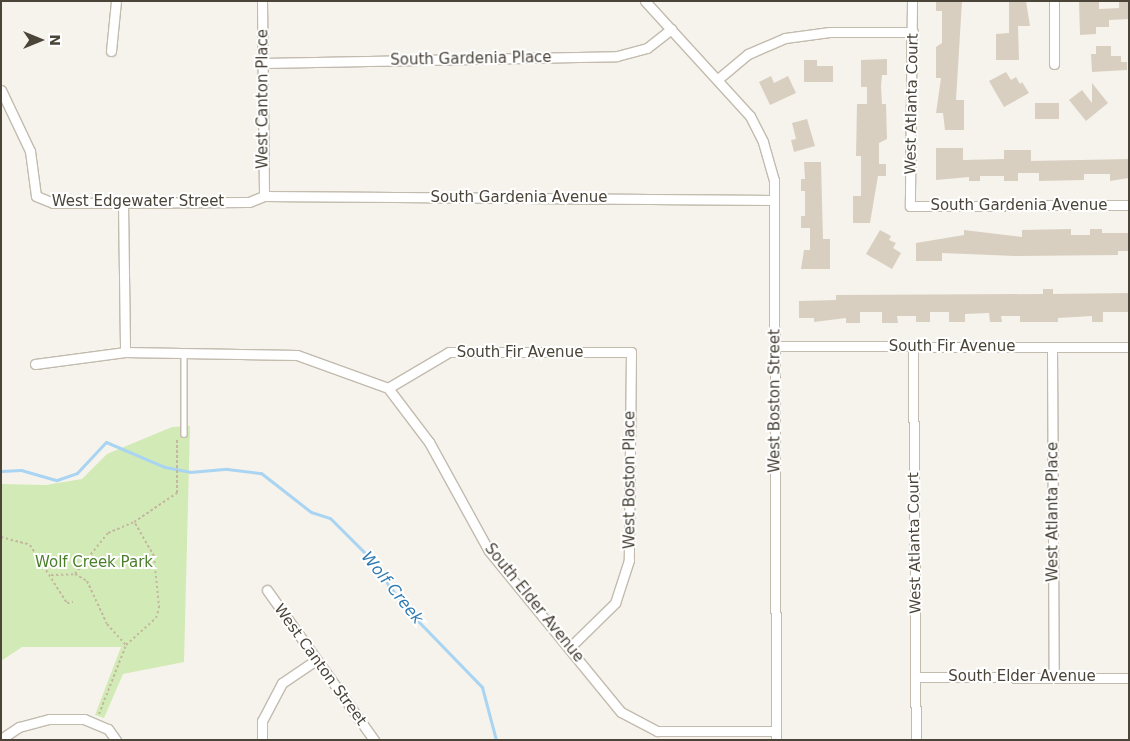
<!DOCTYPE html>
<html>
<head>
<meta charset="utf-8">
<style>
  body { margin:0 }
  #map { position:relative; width:1130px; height:741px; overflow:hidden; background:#f6f3ec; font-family:"DejaVu Sans",sans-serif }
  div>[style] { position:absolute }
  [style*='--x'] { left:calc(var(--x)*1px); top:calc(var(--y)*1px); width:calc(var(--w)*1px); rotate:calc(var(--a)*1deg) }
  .green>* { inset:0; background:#d2eab5 }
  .stream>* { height:3px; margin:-1.5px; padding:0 1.5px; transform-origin:1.5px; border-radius:1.5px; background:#a9d4f2 }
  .building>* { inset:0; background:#d8cfc1; transform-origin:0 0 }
  .path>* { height:2px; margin-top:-1px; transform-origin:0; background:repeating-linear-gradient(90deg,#c4b79f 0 2.5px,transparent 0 5px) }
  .roads { filter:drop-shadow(1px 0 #c2bbae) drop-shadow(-1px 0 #c2bbae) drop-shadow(0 1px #c2bbae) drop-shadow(0 -1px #c2bbae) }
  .service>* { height:4.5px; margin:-2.25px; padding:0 2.25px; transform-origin:2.25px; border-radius:2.25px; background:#fff }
  .minor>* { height:9px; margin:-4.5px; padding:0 4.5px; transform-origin:4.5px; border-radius:4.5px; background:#fff }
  span { translate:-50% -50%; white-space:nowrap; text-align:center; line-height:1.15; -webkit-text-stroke:4px #fff; paint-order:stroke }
  .street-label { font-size:15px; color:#4b4439 }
  .park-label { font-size:15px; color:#4a7f2a }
  .water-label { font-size:16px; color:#2e7ab2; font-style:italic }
  .frame { position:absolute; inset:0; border:2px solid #4b4439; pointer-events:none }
  .north { position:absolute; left:15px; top:15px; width:50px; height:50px; -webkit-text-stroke:4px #fff; paint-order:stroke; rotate:90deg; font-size:14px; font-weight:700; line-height:20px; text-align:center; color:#4b4439 }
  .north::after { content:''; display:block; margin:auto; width:18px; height:22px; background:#4b4439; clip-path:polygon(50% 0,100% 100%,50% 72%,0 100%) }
</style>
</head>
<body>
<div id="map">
  <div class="green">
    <div style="clip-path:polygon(190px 426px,184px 662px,123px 674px,104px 718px,95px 715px,121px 647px,22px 647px,1px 661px,1px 484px,46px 485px,82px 479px,107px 454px,172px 427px)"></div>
  </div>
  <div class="stream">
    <div style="--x:1;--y:471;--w:20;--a:-3"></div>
    <div style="--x:21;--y:470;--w:37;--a:16"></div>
    <div style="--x:57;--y:480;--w:21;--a:-19"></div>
    <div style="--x:77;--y:473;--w:42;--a:-46.9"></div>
    <div style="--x:106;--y:442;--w:64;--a:23"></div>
    <div style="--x:165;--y:467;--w:25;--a:11"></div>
    <div style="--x:190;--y:472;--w:37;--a:-5"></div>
    <div style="--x:227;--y:469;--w:34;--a:7"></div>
    <div style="--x:261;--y:473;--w:63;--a:38"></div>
    <div style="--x:311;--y:512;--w:20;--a:18"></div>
    <div style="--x:330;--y:518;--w:72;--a:45"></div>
    <div style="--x:381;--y:569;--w:17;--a:66"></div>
    <div style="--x:388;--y:585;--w:48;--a:50"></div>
    <div style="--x:419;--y:622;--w:91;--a:45.9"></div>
    <div style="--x:482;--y:687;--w:55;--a:75.2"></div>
  </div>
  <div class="building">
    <div style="clip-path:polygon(936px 1px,962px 1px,956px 100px,964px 100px,964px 130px,945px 130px,943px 113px,936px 113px,941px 78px,936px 78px,936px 47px,942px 43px,942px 11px,936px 11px)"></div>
    <div style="clip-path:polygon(1009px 1px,1026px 1px,1030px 26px,1018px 26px,1019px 60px,996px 60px,996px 34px,1009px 33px)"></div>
    <div style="clip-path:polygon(1079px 1px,1099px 2px,1099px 9px,1119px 8px,1119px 1px,1129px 1px,1129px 19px,1109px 20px,1109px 27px,1096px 27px,1096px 34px,1080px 35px)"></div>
    <div style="clip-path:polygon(1096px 46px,1111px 46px,1111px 56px,1121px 56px,1121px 62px,1127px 62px,1127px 70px,1092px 72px,1091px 54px,1096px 54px)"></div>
    <div style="clip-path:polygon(887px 59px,887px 75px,882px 75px,881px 86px,882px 104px,886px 104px,887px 139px,879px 143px,879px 164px,886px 164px,886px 176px,878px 176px,870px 223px,853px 223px,853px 196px,861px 196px,861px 156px,856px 156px,857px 104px,867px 104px,867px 87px,861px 87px,861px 60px)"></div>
    <div style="clip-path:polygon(804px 60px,817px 60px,817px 66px,833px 66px,833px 82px,804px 82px)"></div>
    <div style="clip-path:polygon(1006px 72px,1011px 80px,1016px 77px,1020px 84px,1022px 82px,1029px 93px,1004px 107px,989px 81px)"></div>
    <div style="clip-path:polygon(771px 76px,774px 83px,788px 76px,796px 93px,770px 105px,759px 82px)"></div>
    <div style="clip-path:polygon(1092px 83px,1108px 103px,1086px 121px,1069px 100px,1082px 90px,1092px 103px)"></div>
    <div style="left:1035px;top:103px;width:24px;height:16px"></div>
    <div style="clip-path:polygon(807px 119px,815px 146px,794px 152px,791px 140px,796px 139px,792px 123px)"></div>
    <div style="clip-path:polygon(936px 148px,963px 148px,963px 160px,1004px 159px,1004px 150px,1031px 150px,1031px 161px,1129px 159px,1129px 178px,1110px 181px,1110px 174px,1084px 174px,1084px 180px,1039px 181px,1039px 173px,1018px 173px,1018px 181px,1004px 181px,1004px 176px,980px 176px,980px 181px,969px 181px,969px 177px,936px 180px)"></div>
    <div style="clip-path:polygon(804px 162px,821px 162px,823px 239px,830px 239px,830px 269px,801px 269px,804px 250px,810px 250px,810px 228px,801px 228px,801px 216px,805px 216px,805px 191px,801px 191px,801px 179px,805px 179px)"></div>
    <div style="clip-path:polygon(1071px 229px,1071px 235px,1090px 235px,1090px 229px,1102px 229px,1102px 233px,1129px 233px,1129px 251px,1118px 251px,1118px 255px,1015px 256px,942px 253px,942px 261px,916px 261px,916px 243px,964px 235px,964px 230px,1022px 237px,1022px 230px)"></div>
    <div style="clip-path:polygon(880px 230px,891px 236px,889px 240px,896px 243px,893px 248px,901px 253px,892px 269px,866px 254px)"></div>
    <div style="clip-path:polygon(1043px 289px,1053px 289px,1053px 294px,1129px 293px,1129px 312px,1103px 312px,1103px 322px,1092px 322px,1092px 316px,1058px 318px,1058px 322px,1020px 322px,1020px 316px,1001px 316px,1002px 322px,990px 322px,989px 313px,965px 314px,965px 322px,949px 322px,949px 312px,930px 312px,930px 322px,916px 322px,916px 316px,897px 316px,898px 323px,882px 323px,882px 312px,860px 312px,860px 323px,846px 323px,846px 318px,814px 322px,814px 318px,799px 318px,799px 301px,836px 300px,836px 295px,1043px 294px)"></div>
  </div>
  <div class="path">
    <div style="--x:1;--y:537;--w:30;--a:15"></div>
    <div style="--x:30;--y:545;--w:69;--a:57.5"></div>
    <div style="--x:67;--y:603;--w:6;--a:-9"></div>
    <div style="--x:75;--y:574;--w:14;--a:30"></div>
    <div style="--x:87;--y:581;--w:47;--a:65.1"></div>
    <div style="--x:107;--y:624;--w:28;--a:48"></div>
    <div style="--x:51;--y:575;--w:24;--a:-2"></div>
    <div style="--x:75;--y:574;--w:53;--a:-51.2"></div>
    <div style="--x:108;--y:533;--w:28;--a:-23"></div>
    <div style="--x:134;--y:522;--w:52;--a:-34"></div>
    <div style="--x:177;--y:493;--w:55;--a:-90"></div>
    <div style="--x:99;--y:714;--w:74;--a:-68.6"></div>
    <div style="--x:126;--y:645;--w:40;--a:-42"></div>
    <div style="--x:156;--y:618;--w:10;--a:-73"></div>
    <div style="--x:159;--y:608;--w:52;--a:-95.5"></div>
    <div style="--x:154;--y:556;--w:39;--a:-120"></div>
  </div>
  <div class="roads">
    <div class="service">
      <div style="--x:184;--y:353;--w:81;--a:90"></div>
    </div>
    <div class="minor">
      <div style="--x:262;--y:1;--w:195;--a:89.4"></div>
      <div style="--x:645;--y:1;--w:156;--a:47.6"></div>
      <div style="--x:750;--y:116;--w:29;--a:63"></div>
      <div style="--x:763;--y:142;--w:40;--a:74"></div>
      <div style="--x:774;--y:180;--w:560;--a:89.8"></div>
      <div style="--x:912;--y:1;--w:205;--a:90.6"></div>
      <div style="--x:910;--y:206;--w:219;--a:-0.3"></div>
      <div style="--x:1054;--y:1;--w:63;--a:90"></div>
      <div style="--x:111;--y:51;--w:50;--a:-84.3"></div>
      <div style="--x:263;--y:63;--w:354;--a:-1.1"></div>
      <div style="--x:617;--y:56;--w:31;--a:-15"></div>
      <div style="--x:647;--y:48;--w:31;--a:-38"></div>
      <div style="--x:718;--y:79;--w:39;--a:-40"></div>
      <div style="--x:748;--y:54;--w:40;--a:-23.4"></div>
      <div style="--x:785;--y:38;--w:45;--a:-7.6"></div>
      <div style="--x:830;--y:32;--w:83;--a:0"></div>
      <div style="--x:1;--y:90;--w:68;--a:64.6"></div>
      <div style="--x:30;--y:151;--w:45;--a:82.4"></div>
      <div style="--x:36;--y:196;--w:18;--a:22"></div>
      <div style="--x:53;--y:203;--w:196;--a:-0.3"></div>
      <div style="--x:249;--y:202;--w:16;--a:-22"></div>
      <div style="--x:264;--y:196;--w:510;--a:0.45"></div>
      <div style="--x:123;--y:203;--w:149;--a:89.2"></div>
      <div style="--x:775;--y:346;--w:354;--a:0.2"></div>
      <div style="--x:913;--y:347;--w:393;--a:89.6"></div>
      <div style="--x:1052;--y:348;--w:328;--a:89.7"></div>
      <div style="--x:35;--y:364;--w:91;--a:-7.6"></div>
      <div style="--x:125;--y:352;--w:172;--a:1"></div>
      <div style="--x:297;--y:355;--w:97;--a:19.9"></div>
      <div style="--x:388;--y:388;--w:68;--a:52.8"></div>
      <div style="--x:429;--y:442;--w:124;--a:61.2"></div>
      <div style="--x:489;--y:551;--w:208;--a:50.7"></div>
      <div style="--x:621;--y:712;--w:41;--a:27.8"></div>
      <div style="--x:657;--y:731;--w:119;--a:0"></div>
      <div style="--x:388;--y:388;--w:71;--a:-30.5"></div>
      <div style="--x:449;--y:352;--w:182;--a:0"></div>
      <div style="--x:631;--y:352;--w:208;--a:90.6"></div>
      <div style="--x:629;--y:560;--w:45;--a:108"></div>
      <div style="--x:615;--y:603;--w:63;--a:135.6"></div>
      <div style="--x:267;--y:590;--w:184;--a:54.5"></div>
      <div style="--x:916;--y:677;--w:213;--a:0.3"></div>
      <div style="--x:1;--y:739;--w:22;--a:-34"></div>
      <div style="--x:19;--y:727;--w:31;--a:-15"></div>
      <div style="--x:49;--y:719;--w:35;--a:0"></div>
      <div style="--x:84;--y:719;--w:26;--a:23"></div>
      <div style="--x:108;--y:729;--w:14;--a:54"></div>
      <div style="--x:262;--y:740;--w:19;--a:-90"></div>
      <div style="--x:262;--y:721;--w:43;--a:-62.2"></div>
      <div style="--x:282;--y:683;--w:41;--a:-34.1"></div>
    </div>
  </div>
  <div class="street-label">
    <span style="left:471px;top:59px;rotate:-1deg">South Gardenia Place</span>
    <span style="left:263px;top:99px;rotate:-90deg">West Canton Place</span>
    <span style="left:912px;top:104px;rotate:-89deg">West Atlanta Court</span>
    <span style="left:519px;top:198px">South Gardenia Avenue</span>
    <span style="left:138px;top:202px">West Edgewater Street</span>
    <span style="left:1019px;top:206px">South Gardenia Avenue</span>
    <span style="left:952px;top:347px">South Fir Avenue</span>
    <span style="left:520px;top:353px">South Fir Avenue</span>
    <span style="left:775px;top:401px;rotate:-90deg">West Boston Street</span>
    <span style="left:630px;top:480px;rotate:-90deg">West Boston Place</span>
    <span style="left:1053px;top:512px;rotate:-90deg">West Atlanta Place</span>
    <span style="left:915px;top:543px;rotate:-91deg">West Atlanta Court</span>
    <span style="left:534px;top:603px;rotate:51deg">South Elder Avenue</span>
    <span style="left:320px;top:665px;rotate:54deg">West Canton Street</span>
    <span style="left:1022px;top:677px">South Elder Avenue</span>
  </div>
  <div class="park-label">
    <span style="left:94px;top:563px">Wolf Creek Park</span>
  </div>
  <div class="water-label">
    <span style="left:392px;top:588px;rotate:51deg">Wolf Creek</span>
  </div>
  <div class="frame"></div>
  <div class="north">N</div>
</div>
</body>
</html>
